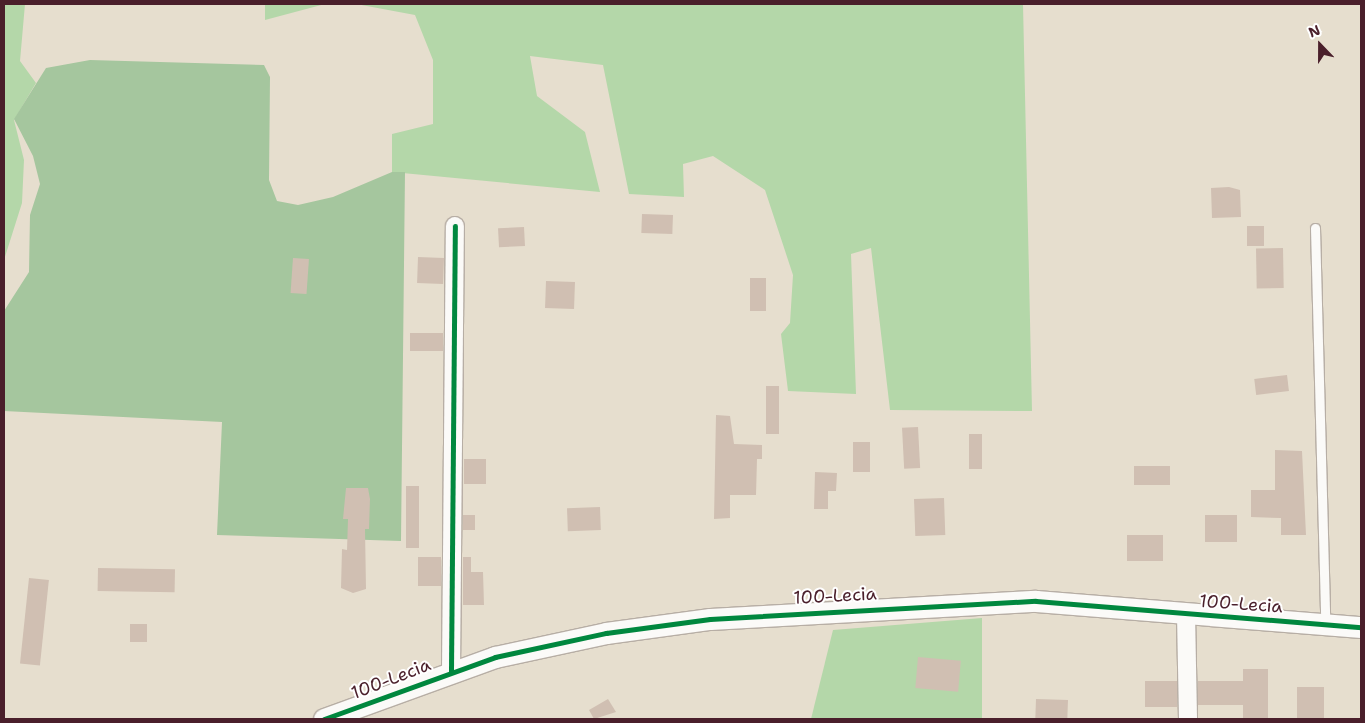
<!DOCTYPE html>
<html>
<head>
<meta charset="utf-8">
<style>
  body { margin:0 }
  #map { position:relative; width:1365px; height:723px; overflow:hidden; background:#e6dece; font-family:"Shantell Sans",sans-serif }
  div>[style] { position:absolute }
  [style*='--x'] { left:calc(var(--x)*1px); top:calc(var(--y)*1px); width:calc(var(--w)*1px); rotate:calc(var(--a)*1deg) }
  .green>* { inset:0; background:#b4d7a9 }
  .forest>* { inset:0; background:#a5c69e }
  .building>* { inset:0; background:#d0bfb2; transform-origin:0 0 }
  .roads { filter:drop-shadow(1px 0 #b7aea5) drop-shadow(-1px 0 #b7aea5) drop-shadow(0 1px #b7aea5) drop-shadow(0 -1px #b7aea5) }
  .service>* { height:9px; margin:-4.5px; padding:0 4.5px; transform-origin:4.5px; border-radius:4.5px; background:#fbfaf8 }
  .minor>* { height:18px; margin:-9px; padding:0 9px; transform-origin:9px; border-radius:9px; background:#fbfaf8 }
  .tertiary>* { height:21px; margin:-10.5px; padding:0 10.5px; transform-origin:10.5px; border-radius:10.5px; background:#fbfaf8 }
  .cycleway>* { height:5px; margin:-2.5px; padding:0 2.5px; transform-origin:2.5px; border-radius:2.5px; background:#00873e }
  span { translate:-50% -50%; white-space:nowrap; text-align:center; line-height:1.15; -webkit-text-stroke:4px #fff; paint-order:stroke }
  .street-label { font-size:18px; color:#4a1f2b }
  .frame { position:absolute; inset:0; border:5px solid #4a1f2b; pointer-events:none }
  .north { position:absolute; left:1295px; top:20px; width:50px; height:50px; -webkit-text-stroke:4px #fff; paint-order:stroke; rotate:338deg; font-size:14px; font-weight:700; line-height:20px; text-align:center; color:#4a1f2b }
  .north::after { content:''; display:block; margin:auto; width:18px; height:22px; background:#4a1f2b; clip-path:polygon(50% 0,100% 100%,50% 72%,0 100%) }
</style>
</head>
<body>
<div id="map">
  <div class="green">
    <div style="clip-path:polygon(4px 4px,25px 4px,20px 61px,36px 83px,14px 120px,24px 160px,22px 203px,4px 260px)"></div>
    <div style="clip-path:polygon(265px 4px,325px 4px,265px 20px)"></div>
    <div style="clip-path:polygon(356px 4px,1023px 4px,1032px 411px,890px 410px,871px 248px,851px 254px,856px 394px,788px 391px,781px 334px,790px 323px,793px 275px,765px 190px,713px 156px,683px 164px,684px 197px,629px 194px,603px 65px,530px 56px,537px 96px,585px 132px,600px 192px,392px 172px,392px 134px,433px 124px,433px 60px,415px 15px)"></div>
    <div style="clip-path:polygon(982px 618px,982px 719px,811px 719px,833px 630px)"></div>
  </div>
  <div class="forest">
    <div style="clip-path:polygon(90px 60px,264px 65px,270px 77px,269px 180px,277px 201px,298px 205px,333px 197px,392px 172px,405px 172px,401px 541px,217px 535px,222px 422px,4px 411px,4px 311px,29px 272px,30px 215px,40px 184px,33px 156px,14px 119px,46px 68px)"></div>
  </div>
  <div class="building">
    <div style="clip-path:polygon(1229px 187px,1240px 190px,1241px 217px,1212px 218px,1211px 188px)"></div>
    <div style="left:642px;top:214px;width:31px;height:19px;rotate:2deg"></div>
    <div style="left:1247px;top:226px;width:17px;height:20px"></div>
    <div style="left:524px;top:227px;width:19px;height:26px;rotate:87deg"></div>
    <div style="left:1283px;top:248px;width:40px;height:27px;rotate:89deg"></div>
    <div style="left:418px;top:257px;width:26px;height:26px;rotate:2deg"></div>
    <div style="left:293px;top:258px;width:16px;height:35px;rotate:4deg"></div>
    <div style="left:750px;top:278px;width:16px;height:33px"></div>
    <div style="left:546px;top:281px;width:29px;height:27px;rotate:2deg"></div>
    <div style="left:410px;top:333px;width:33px;height:18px"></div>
    <div style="left:1287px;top:375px;width:16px;height:33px;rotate:83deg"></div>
    <div style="left:766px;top:386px;width:13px;height:48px"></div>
    <div style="clip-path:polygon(716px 415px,730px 416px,734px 444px,762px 445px,762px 459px,757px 459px,756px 495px,730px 495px,730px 518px,714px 519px)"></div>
    <div style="left:918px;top:427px;width:41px;height:16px;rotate:87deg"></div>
    <div style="left:969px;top:434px;width:13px;height:35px"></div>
    <div style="left:853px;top:442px;width:17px;height:30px"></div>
    <div style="clip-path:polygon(1275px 450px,1302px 451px,1306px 535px,1281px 535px,1281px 518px,1251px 517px,1251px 490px,1275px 490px)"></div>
    <div style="left:464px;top:459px;width:22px;height:25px"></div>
    <div style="left:1134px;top:466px;width:36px;height:19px"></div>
    <div style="clip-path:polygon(815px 472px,837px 473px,836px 491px,828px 491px,828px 509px,814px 509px)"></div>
    <div style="left:406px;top:486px;width:13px;height:62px"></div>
    <div style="clip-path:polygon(346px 488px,368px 488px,370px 499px,369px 529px,365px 529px,366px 589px,353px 593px,341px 588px,342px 549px,347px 550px,348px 519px,343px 519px)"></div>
    <div style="left:944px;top:498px;width:37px;height:30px;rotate:88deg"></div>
    <div style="left:600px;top:507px;width:23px;height:33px;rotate:88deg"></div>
    <div style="left:463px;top:515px;width:12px;height:15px"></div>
    <div style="left:1205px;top:515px;width:32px;height:27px"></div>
    <div style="left:1127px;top:535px;width:36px;height:26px"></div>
    <div style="left:418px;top:557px;width:23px;height:29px"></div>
    <div style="clip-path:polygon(463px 557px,471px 557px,471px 572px,483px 572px,484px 605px,463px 605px)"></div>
    <div style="left:98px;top:568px;width:77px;height:23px;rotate:1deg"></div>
    <div style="left:29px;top:578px;width:20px;height:86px;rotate:6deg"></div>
    <div style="left:147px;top:624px;width:18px;height:17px;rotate:90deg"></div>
    <div style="left:918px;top:657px;width:43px;height:31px;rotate:5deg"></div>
    <div style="clip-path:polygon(1243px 669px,1268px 669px,1268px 719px,1243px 719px,1243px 705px,1198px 705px,1198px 681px,1243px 681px)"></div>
    <div style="left:1145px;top:681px;width:32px;height:26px"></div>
    <div style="left:1297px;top:687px;width:27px;height:32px"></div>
    <div style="clip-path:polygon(608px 699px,616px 712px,594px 719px,589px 710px)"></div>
    <div style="left:1036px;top:699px;width:32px;height:20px;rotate:2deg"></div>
  </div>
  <div class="roads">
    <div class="service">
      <div style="--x:1315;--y:228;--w:395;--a:88.5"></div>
    </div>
    <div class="minor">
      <div style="--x:1186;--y:614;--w:105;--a:88.9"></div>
      <div style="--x:451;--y:671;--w:445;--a:-89.5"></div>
    </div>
    <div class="tertiary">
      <div style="--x:324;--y:719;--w:182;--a:-19.9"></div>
      <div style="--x:495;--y:657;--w:114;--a:-12.2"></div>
      <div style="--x:606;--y:633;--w:105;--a:-7.7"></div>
      <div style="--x:710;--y:619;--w:326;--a:-3.2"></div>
      <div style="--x:1036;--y:601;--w:326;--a:4.6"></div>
    </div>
  </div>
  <div class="cycleway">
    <div style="--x:451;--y:671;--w:445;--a:-89.5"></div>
    <div style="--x:324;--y:719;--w:182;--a:-19.9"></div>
    <div style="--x:495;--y:657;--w:114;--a:-12.2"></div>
    <div style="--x:606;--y:633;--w:105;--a:-7.7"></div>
    <div style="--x:710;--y:619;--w:326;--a:-3.2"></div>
    <div style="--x:1036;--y:601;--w:326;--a:4.6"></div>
  </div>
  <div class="street-label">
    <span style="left:835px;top:596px;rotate:-3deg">100-Lecia</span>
    <span style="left:1241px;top:604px;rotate:4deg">100-Lecia</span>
    <span style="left:391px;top:679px;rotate:-21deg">100-Lecia</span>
  </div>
  <div class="frame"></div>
  <div class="north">N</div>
</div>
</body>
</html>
